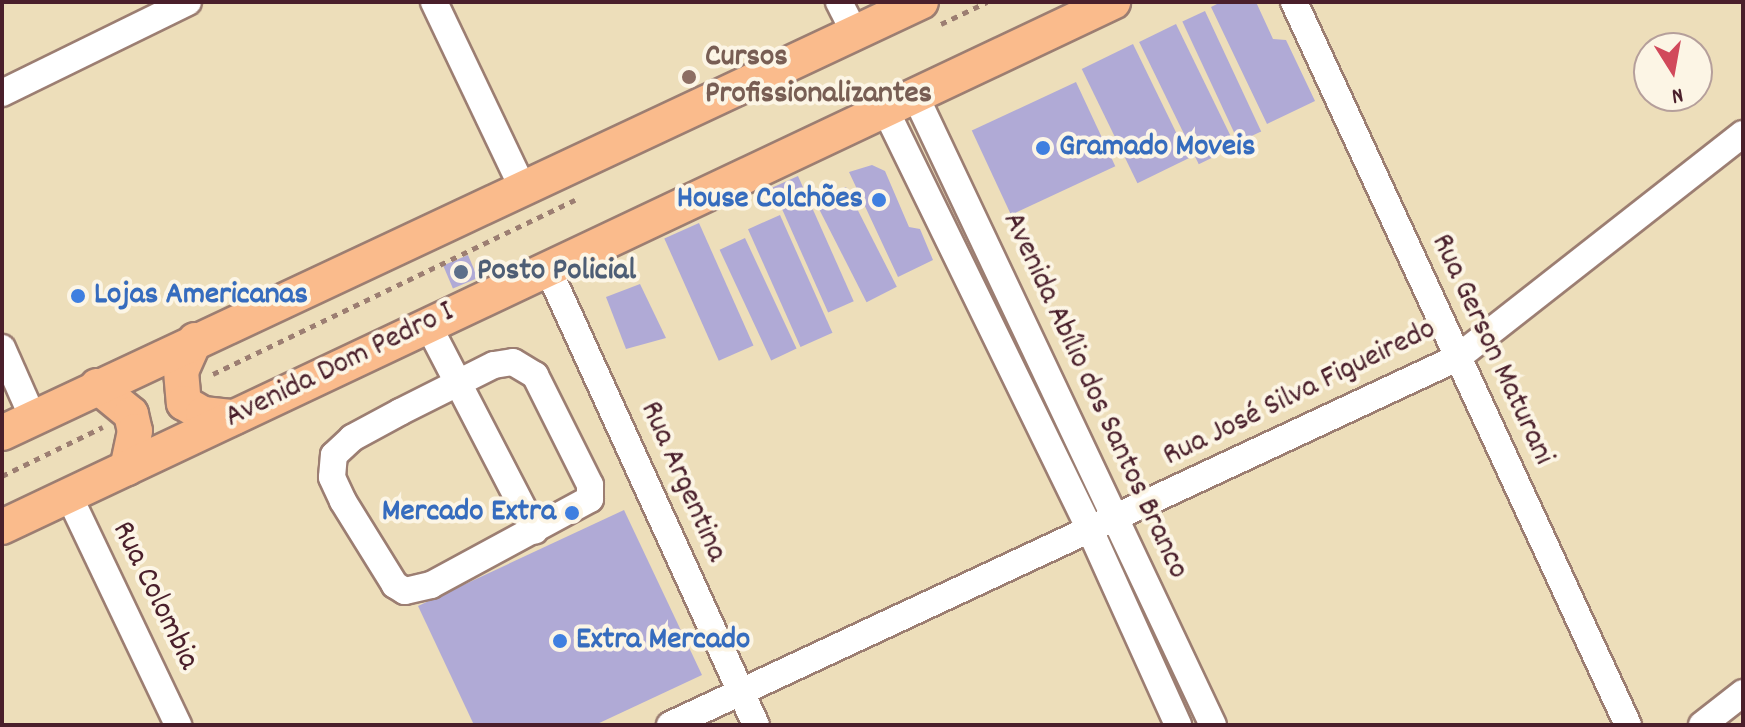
<!DOCTYPE html>
<html>
<head>
<meta charset="utf-8">
<style>
  body { margin:0 }
  #map { position:relative; width:1745px; height:727px; overflow:hidden; background:#eddeba; font-family:Dekko,sans-serif }
  div>[style] { position:absolute }
  [style*='--x'] { left:calc(var(--x)*1px); top:calc(var(--y)*1px); width:calc(var(--w)*1px); rotate:calc(var(--a)*1deg) }
  .building>* { inset:0; background:#b0aad6; transform-origin:0 0 }
  .path>* { height:5px; margin-top:-2.5px; transform-origin:0; background:repeating-linear-gradient(90deg,#9c7e72 0 6px,transparent 0 12px) }
  .roads { filter:drop-shadow(2px 0 #9c7e72) drop-shadow(-2px 0 #9c7e72) drop-shadow(0 2px #9c7e72) drop-shadow(0 -2px #9c7e72) }
  .minor>* { height:26px; margin:-13px; padding:0 13px; transform-origin:13px; border-radius:13px; background:#fff }
  .major>* { height:34px; margin:-17px; padding:0 17px; transform-origin:17px; border-radius:17px; background:#fabb8c }
  .dots>* { width:22px; height:22px; translate:-50% -50%; box-sizing:border-box; border:4px solid #fcf5e5; border-radius:50% }
  span { translate:-50% -50%; white-space:nowrap; text-align:center; line-height:1.15; -webkit-text-stroke:8px #fcf5e5; paint-order:stroke }
  .education-label { font-size:32px; color:#785e54; font-weight:700 }
  .left { translate:0 -50%; text-align:left }
  .shop-label { font-size:32px; color:#366cbe; font-weight:700 }
  .right { translate:-100% -50%; text-align:right }
  .service-label { font-size:32px; color:#4e5e75; font-weight:700 }
  .street-label { font-size:32px; color:#4a1f2b }
  .frame { position:absolute; inset:0; border:4px solid #4a1f2b; pointer-events:none }
  .north { position:absolute; left:1633px; top:32px; width:80px; height:80px; box-sizing:border-box; background:#fcf5e5; border:2px solid #b59f9b; border-radius:50%; rotate:169deg; font-size:22px; font-weight:700; line-height:32px; text-align:center; color:#4a1f2b }
  .north::after { content:''; display:block; margin:auto; width:28px; height:36px; background:#d1495b; clip-path:polygon(50% 0,100% 100%,50% 72%,0 100%) }
</style>
</head>
<body>
<div id="map">
  <div class="building">
    <div style="clip-path:polygon(1221px 2px,1256px 2px,1273px 39px,1286px 40px,1315px 101px,1267px 124px,1211px 7px)"></div>
    <div style="left:1205px;top:11px;width:133px;height:25px;rotate:65deg"></div>
    <div style="left:1176px;top:24px;width:136px;height:41px;rotate:64deg"></div>
    <div style="left:1133px;top:44px;width:127px;height:57px;rotate:64deg"></div>
    <div style="left:1076px;top:82px;width:93px;height:115px;rotate:65deg"></div>
    <div style="clip-path:polygon(872px 165px,885px 171px,909px 227px,920px 229px,933px 260px,898px 277px,849px 172px)"></div>
    <div style="left:798px;top:176px;width:137px;height:28px;rotate:66deg"></div>
    <div style="left:846px;top:187px;width:112px;height:34px;rotate:63deg"></div>
    <div style="left:780px;top:215px;width:129px;height:35px;rotate:66deg"></div>
    <div style="left:699px;top:223px;width:134px;height:38px;rotate:66deg"></div>
    <div style="left:745px;top:238px;width:122px;height:28px;rotate:65deg"></div>
    <div style="left:468px;top:255px;width:25px;height:27px;rotate:67deg"></div>
    <div style="clip-path:polygon(640px 284px,666px 338px,626px 349px,606px 297px)"></div>
    <div style="clip-path:polygon(624px 510px,702px 675px,595px 725px,474px 725px,418px 606px)"></div>
  </div>
  <div class="path">
    <div style="--x:941;--y:24;--w:51;--a:-25.6"></div>
    <div style="--x:213;--y:374;--w:402;--a:-25.7"></div>
    <div style="--x:2;--y:476;--w:112;--a:-25.9"></div>
  </div>
  <div class="roads">
    <div class="minor">
      <div style="--x:434;--y:2;--w:207;--a:64.5"></div>
      <div style="--x:839;--y:2;--w:35;--a:63"></div>
      <div style="--x:1294;--y:2;--w:796;--a:65.2"></div>
      <div style="--x:2;--y:93;--w:207;--a:-26.1"></div>
      <div style="--x:915;--y:95;--w:697;--a:64.69"></div>
      <div style="--x:885;--y:109;--w:470;--a:64"></div>
      <div style="--x:1091;--y:532;--w:212;--a:65.7"></div>
      <div style="--x:547;--y:267;--w:503;--a:65.47"></div>
      <div style="--x:427;--y:323;--w:234;--a:62.6"></div>
      <div style="--x:2;--y:348;--w:77;--a:66.1"></div>
      <div style="--x:513;--y:362;--w:26;--a:31"></div>
      <div style="--x:535;--y:375;--w:123;--a:63.4"></div>
      <div style="--x:590;--y:485;--w:14;--a:90"></div>
      <div style="--x:590;--y:499;--w:181;--a:151.6"></div>
      <div style="--x:431;--y:585;--w:27;--a:167"></div>
      <div style="--x:405;--y:591;--w:12;--a:-149"></div>
      <div style="--x:395;--y:585;--w:99;--a:-121.8"></div>
      <div style="--x:343;--y:501;--w:26;--a:-115"></div>
      <div style="--x:332;--y:477;--w:22;--a:-85"></div>
      <div style="--x:334;--y:455;--w:25;--a:-43"></div>
      <div style="--x:352;--y:438;--w:55;--a:-28.4"></div>
      <div style="--x:400;--y:412;--w:105;--a:-26.6"></div>
      <div style="--x:494;--y:365;--w:19;--a:-9"></div>
      <div style="--x:69;--y:496;--w:254;--a:64.5"></div>
      <div style="--x:670;--y:725;--w:868;--a:-25"></div>
      <div style="--x:1457;--y:358;--w:363;--a:-38.1"></div>
      <div style="--x:1702;--y:725;--w:52;--a:-38"></div>
    </div>
    <div class="major">
      <div style="--x:195;--y:340;--w:34;--a:114"></div>
      <div style="--x:181;--y:371;--w:32;--a:85"></div>
      <div style="--x:184;--y:403;--w:22;--a:30"></div>
      <div style="--x:203;--y:414;--w:31;--a:6"></div>
      <div style="--x:97;--y:386;--w:44;--a:39.5"></div>
      <div style="--x:131;--y:414;--w:17;--a:77"></div>
      <div style="--x:135;--y:431;--w:38;--a:102"></div>
      <div style="--x:2;--y:433;--w:1015;--a:-25.13"></div>
      <div style="--x:2;--y:527;--w:1229;--a:-25.29"></div>
    </div>
  </div>
  <div class="dots">
    <div style="left:689px;top:77px;background:#8d6e63"></div>
    <div style="left:1043px;top:148px;background:#3f7fe0"></div>
    <div style="left:879px;top:200px;background:#3f7fe0"></div>
    <div style="left:461px;top:272px;background:#5c6f8a"></div>
    <div style="left:78px;top:296px;background:#3f7fe0"></div>
    <div style="left:572px;top:513px;background:#3f7fe0"></div>
    <div style="left:560px;top:641px;background:#3f7fe0"></div>
  </div>
  <div class="education-label">
    <span class="left" style="left:705px;top:77px">Cursos<br>Profissionalizantes</span>
  </div>
  <div class="shop-label">
    <span class="left" style="left:1059px;top:148px">Gramado Moveis</span>
    <span class="right" style="left:863px;top:200px">House Colchões</span>
    <span class="left" style="left:94px;top:296px">Lojas Americanas</span>
    <span class="right" style="left:556px;top:513px">Mercado Extra</span>
    <span class="left" style="left:576px;top:641px">Extra Mercado</span>
  </div>
  <div class="service-label">
    <span class="left" style="left:477px;top:272px">Posto Policial</span>
  </div>
  <div class="street-label">
    <span style="left:1491px;top:350px;rotate:65deg">Rua Gerson Maturani</span>
    <span style="left:340px;top:366px;rotate:-26deg">Avenida Dom Pedro I</span>
    <span style="left:1300px;top:394px;rotate:-26deg">Rua José Silva Figueiredo</span>
    <span style="left:1094px;top:396px;rotate:65deg">Avenida Abílio dos Santos Branco</span>
    <span style="left:682px;top:482px;rotate:66deg">Rua Argentina</span>
    <span style="left:154px;top:596px;rotate:64deg">Rua Colombia</span>
  </div>
  <div class="frame"></div>
  <div class="north">N</div>
</div>
</body>
</html>
